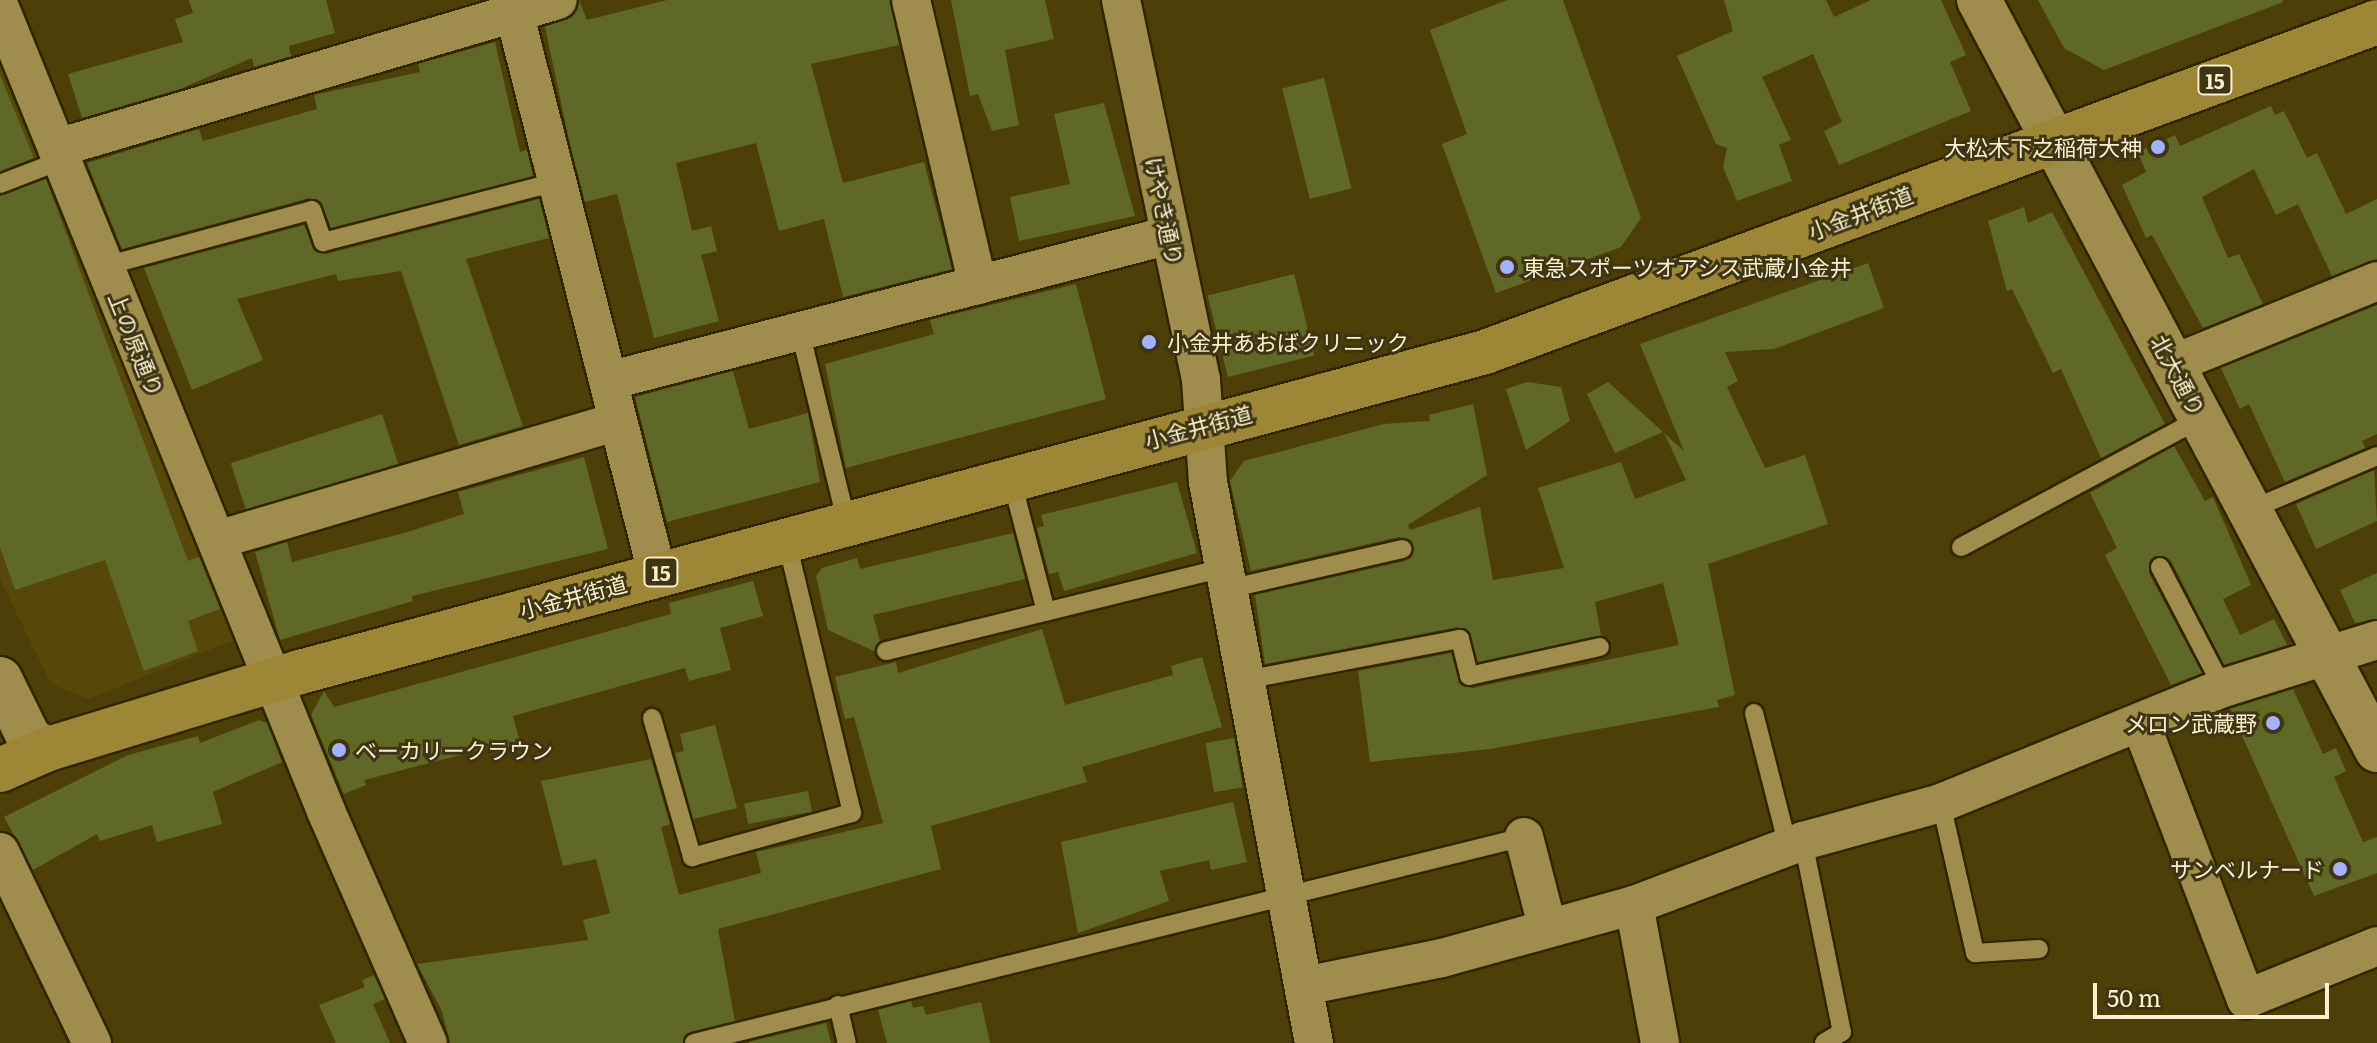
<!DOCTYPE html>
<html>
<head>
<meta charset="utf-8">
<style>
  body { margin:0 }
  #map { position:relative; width:2377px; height:1043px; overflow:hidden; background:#4c4007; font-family:Literata,"Noto Sans JP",serif }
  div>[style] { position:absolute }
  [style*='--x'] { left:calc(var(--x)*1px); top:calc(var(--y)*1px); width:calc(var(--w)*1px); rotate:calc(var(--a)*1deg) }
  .built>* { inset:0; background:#564806 }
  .building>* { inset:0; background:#606826; transform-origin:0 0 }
  .roads { filter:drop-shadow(2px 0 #2f2702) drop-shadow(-2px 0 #2f2702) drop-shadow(0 2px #2f2702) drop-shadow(0 -2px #2f2702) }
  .service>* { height:18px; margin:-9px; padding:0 9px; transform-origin:9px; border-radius:9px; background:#9f8e4b }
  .minor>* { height:38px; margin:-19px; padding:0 19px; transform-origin:19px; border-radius:19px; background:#9f8e4b }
  .tertiary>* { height:44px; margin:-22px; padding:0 22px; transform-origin:22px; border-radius:22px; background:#9f8e4b }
  .primary>* { height:44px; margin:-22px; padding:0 22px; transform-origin:22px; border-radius:22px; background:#9b8736 }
  .dots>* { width:22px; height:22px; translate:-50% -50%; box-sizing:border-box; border:4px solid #3e3612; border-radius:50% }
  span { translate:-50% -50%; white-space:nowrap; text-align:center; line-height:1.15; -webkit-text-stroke:6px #3e3612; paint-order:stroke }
  .shield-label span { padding:2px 6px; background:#3e3612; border:2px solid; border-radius:6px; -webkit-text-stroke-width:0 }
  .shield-label { font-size:20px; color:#f8f0ce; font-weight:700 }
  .poi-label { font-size:22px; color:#f8f0ce }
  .right { translate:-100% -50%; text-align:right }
  .left { translate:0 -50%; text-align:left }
  .street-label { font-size:22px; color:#f8f0ce }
  .scale { position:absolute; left:2093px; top:983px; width:236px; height:36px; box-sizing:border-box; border:4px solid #f8f0ce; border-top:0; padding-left:10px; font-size:24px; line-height:28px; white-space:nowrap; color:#f8f0ce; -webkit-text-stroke:6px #3e3612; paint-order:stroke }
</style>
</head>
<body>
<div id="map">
  <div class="built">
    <div style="clip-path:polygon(0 31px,251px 633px,89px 699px,51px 684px,0 579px)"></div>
  </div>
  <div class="building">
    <div style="clip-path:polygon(189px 0,326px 0,335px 33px,289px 46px,291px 56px,254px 67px,252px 58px,180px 89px,82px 118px,68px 74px,183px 42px,175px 19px,193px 13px)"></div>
    <div style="clip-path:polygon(579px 0,587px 20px,667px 0,890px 0,899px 45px,811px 64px,843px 183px,924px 162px,952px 269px,843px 297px,824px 219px,779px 231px,756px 143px,676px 163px,692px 231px,711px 226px,717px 251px,701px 255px,719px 321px,654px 338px,617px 194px,585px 202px,569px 140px,545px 27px,573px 16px)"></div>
    <div style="clip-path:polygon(951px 0,1045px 0,1054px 39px,1005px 50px,1019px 125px,992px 131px,978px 94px,970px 96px)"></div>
    <div style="clip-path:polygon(1507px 0,1563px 0,1641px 218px,1621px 247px,1496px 293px,1442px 144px,1467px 134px,1430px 30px)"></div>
    <div style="clip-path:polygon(1724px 0,1826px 0,1834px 17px,1871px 0,1941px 0,1966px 55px,1950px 62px,1971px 111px,1839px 165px,1824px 131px,1842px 122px,1813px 54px,1762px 77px,1791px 140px,1779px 145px,1792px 181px,1737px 201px,1723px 167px,1727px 148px,1716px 144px,1677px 56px,1733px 31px)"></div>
    <div style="clip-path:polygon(2038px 0,2282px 0,2283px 2px,2104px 70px,2064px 48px)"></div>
    <div style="clip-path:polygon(495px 42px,520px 152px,527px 150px,533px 176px,331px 228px,321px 202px,309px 198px,122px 249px,87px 163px,199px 129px,203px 141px,317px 109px,314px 95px,420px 72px,418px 64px)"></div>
    <div style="clip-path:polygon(0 75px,34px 158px,0 171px)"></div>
    <div style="left:1324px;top:78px;width:114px;height:43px;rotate:76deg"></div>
    <div style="clip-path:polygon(1104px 103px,1135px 216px,1019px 241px,1010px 197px,1070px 184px,1054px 114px)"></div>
    <div style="clip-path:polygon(2271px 106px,2275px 115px,2284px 111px,2307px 158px,2317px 153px,2346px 214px,2377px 199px,2377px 259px,2332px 276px,2298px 204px,2276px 215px,2254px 169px,2202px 197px,2228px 258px,2239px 254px,2263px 304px,2203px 328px,2152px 235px,2146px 238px,2122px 185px,2146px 172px,2138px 152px,2175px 135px,2180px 146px)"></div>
    <div style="clip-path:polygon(46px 179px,188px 561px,199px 557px,220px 609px,188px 621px,198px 651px,144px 671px,105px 560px,15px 590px,0 547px,0 196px)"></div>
    <div style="clip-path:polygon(539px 199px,549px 238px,466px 259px,523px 426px,459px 445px,401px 271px,338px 281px,336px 274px,237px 299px,263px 360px,192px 390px,144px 268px,304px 225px,314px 250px,326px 254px)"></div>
    <div style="clip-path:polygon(2024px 207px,2028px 223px,2052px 212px,2165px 424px,2101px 458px,2061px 369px,2053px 373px,2012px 289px,2007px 291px,1988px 221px)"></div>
    <div style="clip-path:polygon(1868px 263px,1884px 308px,1774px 349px,1725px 352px,1738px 381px,1727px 387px,1765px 468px,1805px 455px,1828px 524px,1708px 564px,1735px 695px,1717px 700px,1719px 707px,1490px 749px,1370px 762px,1358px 671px,1451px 653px,1460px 684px,1472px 688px,1679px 645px,1663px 583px,1595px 602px,1601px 635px,1478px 662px,1469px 631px,1458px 627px,1265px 664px,1255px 595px,1405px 561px,1414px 547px,1399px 537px,1251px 571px,1230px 481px,1244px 461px,1384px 424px,1430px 421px,1429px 415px,1473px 404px,1487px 475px,1408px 525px,1410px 530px,1480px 507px,1493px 580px,1564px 568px,1538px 488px,1621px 462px,1635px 499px,1686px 480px,1664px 433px,1684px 451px,1640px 344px)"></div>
    <div style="left:1294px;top:274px;width:84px;height:89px;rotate:76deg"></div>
    <div style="clip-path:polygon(1076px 284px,1106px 399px,846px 468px,825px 364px,934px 334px,930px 320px)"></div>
    <div style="clip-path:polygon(2377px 305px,2377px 434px,2362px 441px,2365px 448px,2285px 482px,2249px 404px,2240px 409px,2221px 368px)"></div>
    <div style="clip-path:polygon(733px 371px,749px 429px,808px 413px,820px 482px,667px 522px,635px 397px)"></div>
    <div style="clip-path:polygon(1527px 382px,1561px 387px,1570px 421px,1526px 450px,1506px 389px)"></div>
    <div style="clip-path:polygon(1608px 382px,1663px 432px,1615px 453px,1587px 394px)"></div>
    <div style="left:382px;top:414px;width:52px;height:159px;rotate:72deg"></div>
    <div style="clip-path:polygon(2174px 446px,2205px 501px,2213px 497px,2251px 585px,2223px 599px,2240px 635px,2274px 619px,2287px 645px,2224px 665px,2171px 561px,2155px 556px,2149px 573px,2202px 673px,2171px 685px,2105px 555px,2117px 548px,2090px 493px)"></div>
    <div style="clip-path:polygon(584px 457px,608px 549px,412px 596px,413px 601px,280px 640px,255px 552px,287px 542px,292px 562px,404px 533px,464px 514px,458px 492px)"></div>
    <div style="clip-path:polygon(2374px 470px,2377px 521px,2316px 549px,2296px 504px)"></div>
    <div style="clip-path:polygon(1177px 482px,1197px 553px,1064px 591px,1058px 572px,1049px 574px,1037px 528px,1044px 526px,1041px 515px)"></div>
    <div style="clip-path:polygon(1013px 533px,1025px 579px,873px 615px,880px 641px,874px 651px,828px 630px,816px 576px,822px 568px,857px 558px,860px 569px)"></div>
    <div style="clip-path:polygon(2377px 573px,2377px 619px,2355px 623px,2340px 590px)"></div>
    <div style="clip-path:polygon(753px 581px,763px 616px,720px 628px,731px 670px,689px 681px,685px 668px,513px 716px,521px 746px,493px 753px,491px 747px,364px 780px,366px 785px,344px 794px,311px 715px,324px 691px,334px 707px,671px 614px,669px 603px)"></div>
    <div style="clip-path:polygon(1042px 629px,1065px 705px,1173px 675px,1171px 666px,1202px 657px,1222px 727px,1082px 767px,1087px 782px,931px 826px,941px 869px,718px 929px,735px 1021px,690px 1032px,682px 1043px,450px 1043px,442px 1011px,417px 964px,588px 940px,583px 920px,610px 913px,596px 859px,563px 866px,541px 781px,651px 759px,670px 824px,661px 827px,679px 895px,761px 873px,756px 852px,883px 823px,854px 717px,845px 719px,835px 677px,896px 662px,898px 673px)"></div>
    <div style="clip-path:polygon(2293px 689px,2323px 754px,2336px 748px,2346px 771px,2334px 777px,2363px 842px,2377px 837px,2377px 873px,2314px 896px,2230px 709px)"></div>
    <div style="clip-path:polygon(259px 720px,267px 723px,282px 762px,213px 792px,222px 824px,157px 842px,152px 825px,100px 841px,97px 834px,33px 870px,4px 817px,128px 755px,198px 736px,200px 743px)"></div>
    <div style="clip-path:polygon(715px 725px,737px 808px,693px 819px,675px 753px,684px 751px,680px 734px)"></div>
    <div style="left:1234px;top:738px;width:50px;height:29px;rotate:80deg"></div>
    <div style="left:808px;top:791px;width:21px;height:65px;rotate:79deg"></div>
    <div style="clip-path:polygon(1233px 802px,1247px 862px,1211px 870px,1209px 860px,1160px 871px,1169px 901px,1078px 933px,1061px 842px)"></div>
    <div style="clip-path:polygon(374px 975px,385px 999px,373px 1004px,390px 1043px,336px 1043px,319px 1005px,365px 987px,362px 980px)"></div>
    <div style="clip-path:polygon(911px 1001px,913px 1008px,923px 1006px,926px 1015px,981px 1002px,990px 1043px,887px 1043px,878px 1010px)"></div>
    <div style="clip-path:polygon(826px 1023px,831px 1043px,749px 1043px,749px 1042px)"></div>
  </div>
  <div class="roads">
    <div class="service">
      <div style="--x:0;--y:184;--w:66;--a:-21.2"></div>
      <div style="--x:105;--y:266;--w:214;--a:-15.1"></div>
      <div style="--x:312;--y:210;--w:34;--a:71"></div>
      <div style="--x:323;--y:242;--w:242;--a:-14.4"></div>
      <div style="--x:800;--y:331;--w:195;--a:76.3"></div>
      <div style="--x:1011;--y:478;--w:138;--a:75.3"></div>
      <div style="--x:2250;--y:510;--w:138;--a:-23"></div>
      <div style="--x:1961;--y:547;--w:273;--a:-28.2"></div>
      <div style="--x:2160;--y:567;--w:136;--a:62.5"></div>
      <div style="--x:1228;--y:589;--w:179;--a:-12.9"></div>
      <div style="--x:886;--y:651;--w:348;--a:-13.8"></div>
      <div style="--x:1245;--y:680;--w:219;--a:-10.8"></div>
      <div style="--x:1460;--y:639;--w:38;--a:76"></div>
      <div style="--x:1469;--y:676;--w:134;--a:-12.5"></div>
      <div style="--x:1754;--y:713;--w:137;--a:75.7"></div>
      <div style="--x:652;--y:718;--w:145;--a:73.9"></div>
      <div style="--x:692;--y:857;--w:166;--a:-15.4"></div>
      <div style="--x:852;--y:813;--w:283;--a:-103.5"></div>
      <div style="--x:1941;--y:803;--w:154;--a:77.2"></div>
      <div style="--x:1975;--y:953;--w:64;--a:-3.6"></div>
      <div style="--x:1803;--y:841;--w:195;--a:78.5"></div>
      <div style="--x:1842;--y:1032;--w:21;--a:149"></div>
      <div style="--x:838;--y:1005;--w:39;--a:77"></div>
      <div style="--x:694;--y:1043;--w:855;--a:-13.94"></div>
    </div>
    <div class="minor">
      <div style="--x:911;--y:0;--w:293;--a:76.8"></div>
      <div style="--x:1121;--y:0;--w:388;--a:78.1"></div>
      <div style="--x:1201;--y:380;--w:102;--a:86.1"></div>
      <div style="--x:1208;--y:482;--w:571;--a:79.3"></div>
      <div style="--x:0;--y:8;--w:867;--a:67.9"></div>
      <div style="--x:326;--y:811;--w:253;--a:66.3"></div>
      <div style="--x:514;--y:12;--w:579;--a:75.7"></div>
      <div style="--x:57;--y:148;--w:522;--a:-16.46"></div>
      <div style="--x:2173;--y:364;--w:220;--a:-22.1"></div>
      <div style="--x:608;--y:381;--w:581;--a:-14.56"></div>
      <div style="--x:217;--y:540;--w:418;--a:-16.5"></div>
      <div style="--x:2140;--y:722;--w:297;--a:69.1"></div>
      <div style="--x:2246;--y:999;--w:141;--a:-22"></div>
      <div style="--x:1524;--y:837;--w:92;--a:75.5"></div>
      <div style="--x:0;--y:852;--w:212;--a:64.3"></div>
      <div style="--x:1634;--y:905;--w:140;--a:79.3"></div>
      <div style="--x:1304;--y:986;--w:141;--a:-11.5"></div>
      <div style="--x:1442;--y:958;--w:199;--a:-15.4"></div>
      <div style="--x:1634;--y:905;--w:181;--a:-20.7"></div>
      <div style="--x:1803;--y:841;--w:143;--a:-15.4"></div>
      <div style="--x:1941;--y:803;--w:305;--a:-22.2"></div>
      <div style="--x:2223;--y:688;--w:161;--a:-17.3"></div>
    </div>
    <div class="tertiary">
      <div style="--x:1979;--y:0;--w:849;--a:62.05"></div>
      <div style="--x:0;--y:679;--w:68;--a:63.8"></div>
      <div style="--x:30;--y:740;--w:20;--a:27"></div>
    </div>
    <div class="primary">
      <div style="--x:0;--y:770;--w:52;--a:-23.6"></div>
      <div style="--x:48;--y:749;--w:264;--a:-17"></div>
      <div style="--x:300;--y:672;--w:1227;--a:-15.11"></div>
      <div style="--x:1485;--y:352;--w:951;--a:-20.3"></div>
    </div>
  </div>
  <div class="dots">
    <div style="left:2158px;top:147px;background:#a4b1fc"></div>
    <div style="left:1507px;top:267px;background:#a4b1fc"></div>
    <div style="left:1149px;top:342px;background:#a4b1fc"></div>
    <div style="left:2273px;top:723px;background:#a4b1fc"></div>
    <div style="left:339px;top:750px;background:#a4b1fc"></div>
    <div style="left:2340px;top:869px;background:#a4b1fc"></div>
  </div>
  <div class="shield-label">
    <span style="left:2215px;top:80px">15</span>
    <span style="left:661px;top:572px">15</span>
  </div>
  <div class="poi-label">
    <span class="right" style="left:2142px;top:147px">大松木下之稲荷大神</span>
    <span class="left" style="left:1523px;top:267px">東急スポーツオアシス武蔵小金井</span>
    <span class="left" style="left:1167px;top:342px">小金井あおばクリニック</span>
    <span class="right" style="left:2257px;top:723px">メロン武蔵野</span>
    <span class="left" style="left:355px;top:750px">ベーカリークラウン</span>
    <span class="right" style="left:2324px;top:869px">サンベルナード</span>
  </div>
  <div class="street-label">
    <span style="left:1165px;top:211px;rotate:78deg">けやき通り</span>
    <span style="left:1860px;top:212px;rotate:-21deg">小金井街道</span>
    <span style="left:137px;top:344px;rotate:68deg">上の原通り</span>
    <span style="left:2179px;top:375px;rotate:62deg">北大通り</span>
    <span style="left:1198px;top:426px;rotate:-15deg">小金井街道</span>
    <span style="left:573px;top:596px;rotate:-15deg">小金井街道</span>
  </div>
  <div class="scale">50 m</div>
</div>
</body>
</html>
